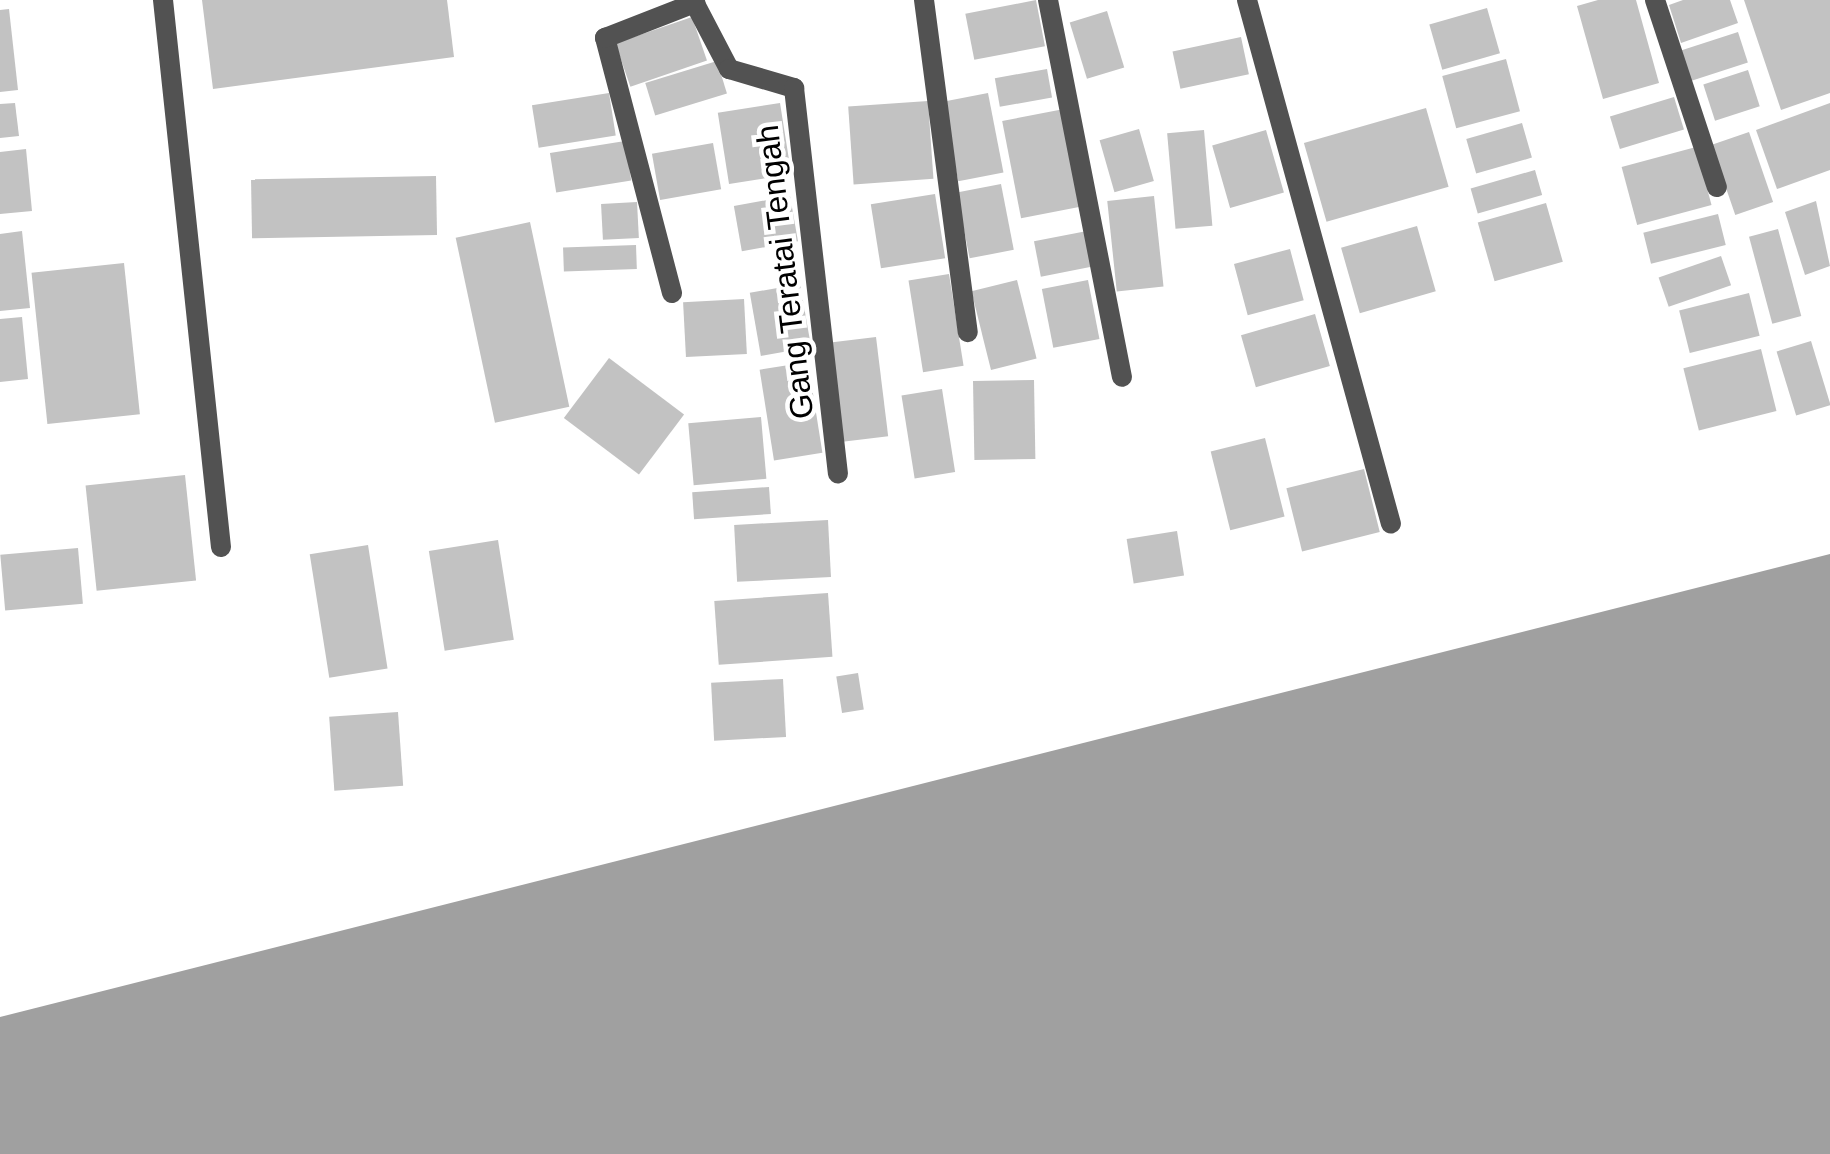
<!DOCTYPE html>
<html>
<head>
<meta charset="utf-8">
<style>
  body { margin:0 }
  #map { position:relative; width:1830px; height:1154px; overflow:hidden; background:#fff; font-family:Helvetica,sans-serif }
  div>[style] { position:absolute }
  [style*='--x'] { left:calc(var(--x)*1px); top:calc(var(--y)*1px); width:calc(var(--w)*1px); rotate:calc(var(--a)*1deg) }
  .water>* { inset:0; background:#a0a0a0 }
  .building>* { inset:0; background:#c2c2c2; transform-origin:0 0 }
  .minor>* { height:20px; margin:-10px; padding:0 10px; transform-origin:10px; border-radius:10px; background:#525252 }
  span { translate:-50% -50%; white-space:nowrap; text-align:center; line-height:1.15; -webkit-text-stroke:9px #fff; paint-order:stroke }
  .street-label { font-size:32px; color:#000 }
</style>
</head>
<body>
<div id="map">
  <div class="water">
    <div style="clip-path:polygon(1830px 554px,1830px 1154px,0 1154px,0 1017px)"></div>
  </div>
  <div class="building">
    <div style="clip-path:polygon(202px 0,447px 0,454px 57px,213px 89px)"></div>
    <div style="left:1036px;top:0;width:47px;height:72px;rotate:79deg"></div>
    <div style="clip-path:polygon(1598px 0,1636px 0,1659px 83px,1603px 99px,1577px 6px)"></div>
    <div style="clip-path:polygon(1683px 0,1730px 0,1738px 23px,1681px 43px,1669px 5px)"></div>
    <div style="clip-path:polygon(1744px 0,1830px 0,1830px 93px,1781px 110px)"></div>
    <div style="left:1487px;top:8px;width:47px;height:60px;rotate:74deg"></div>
    <div style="clip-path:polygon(9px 9px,18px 90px,0 92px,0 10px)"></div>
    <div style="left:1107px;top:11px;width:59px;height:39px;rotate:73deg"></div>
    <div style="left:692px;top:17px;width:46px;height:81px;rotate:71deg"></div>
    <div style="left:1738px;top:32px;width:32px;height:60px;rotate:72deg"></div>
    <div style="left:1241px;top:37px;width:38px;height:70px;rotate:78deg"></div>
    <div style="left:1506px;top:59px;width:54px;height:66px;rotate:75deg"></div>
    <div style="left:717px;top:61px;width:34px;height:75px;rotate:73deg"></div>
    <div style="left:1047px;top:69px;width:29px;height:53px;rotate:80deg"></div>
    <div style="left:1748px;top:70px;width:38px;height:47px;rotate:72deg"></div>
    <div style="left:609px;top:93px;width:43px;height:78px;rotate:81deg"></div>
    <div style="left:988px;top:93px;width:81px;height:46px;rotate:79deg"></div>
    <div style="left:1674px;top:97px;width:34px;height:67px;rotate:73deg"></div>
    <div style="left:928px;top:101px;width:78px;height:80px;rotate:86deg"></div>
    <div style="clip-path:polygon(15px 103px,19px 136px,0 138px,0 104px)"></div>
    <div style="left:780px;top:103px;width:72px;height:63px;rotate:81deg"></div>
    <div style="clip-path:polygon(1830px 103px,1830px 170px,1777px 189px,1756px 130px)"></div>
    <div style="left:1426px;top:108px;width:82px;height:127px;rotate:74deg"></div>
    <div style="left:1064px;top:109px;width:99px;height:63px;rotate:79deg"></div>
    <div style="left:1522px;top:123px;width:36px;height:58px;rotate:74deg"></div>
    <div style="left:1139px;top:129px;width:54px;height:41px;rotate:74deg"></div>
    <div style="left:1204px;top:130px;width:96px;height:37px;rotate:85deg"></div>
    <div style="left:1266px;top:130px;width:65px;height:56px;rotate:74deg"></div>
    <div style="left:1749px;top:132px;width:74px;height:40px;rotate:71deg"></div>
    <div style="left:625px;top:141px;width:40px;height:76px;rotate:81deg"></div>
    <div style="left:713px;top:143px;width:47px;height:62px;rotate:80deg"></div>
    <div style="left:1696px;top:147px;width:60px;height:77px;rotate:75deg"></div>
    <div style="clip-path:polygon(26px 149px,32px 211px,0 214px,0 152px)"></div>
    <div style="left:1535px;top:170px;width:26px;height:67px;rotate:74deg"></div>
    <div style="left:436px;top:176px;width:59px;height:185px;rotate:89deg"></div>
    <div style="left:1001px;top:184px;width:67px;height:45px;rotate:79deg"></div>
    <div style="left:935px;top:194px;width:65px;height:65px;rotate:81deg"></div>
    <div style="left:790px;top:196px;width:46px;height:57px;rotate:80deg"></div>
    <div style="left:1154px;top:196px;width:91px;height:47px;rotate:84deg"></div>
    <div style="clip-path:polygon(1816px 201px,1830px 266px,1805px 275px,1785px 212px)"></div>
    <div style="left:637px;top:202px;width:36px;height:36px;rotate:87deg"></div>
    <div style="left:1546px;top:203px;width:61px;height:71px;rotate:74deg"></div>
    <div style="left:1718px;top:214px;width:32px;height:77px;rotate:76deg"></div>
    <div style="left:530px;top:222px;width:189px;height:76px;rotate:78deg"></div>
    <div style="left:1417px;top:226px;width:68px;height:79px;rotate:74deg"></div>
    <div style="left:1778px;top:229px;width:90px;height:30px;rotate:75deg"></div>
    <div style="clip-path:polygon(22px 231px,30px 308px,0 311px,0 234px)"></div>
    <div style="left:1087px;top:231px;width:36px;height:54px;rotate:79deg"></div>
    <div style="left:636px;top:245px;width:24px;height:73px;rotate:88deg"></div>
    <div style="left:1290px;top:249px;width:53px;height:58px;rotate:75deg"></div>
    <div style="left:1721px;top:256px;width:31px;height:66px;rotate:71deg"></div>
    <div style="left:124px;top:263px;width:152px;height:93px;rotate:84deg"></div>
    <div style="left:949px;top:274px;width:93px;height:41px;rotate:81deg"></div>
    <div style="left:1017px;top:280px;width:81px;height:47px;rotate:76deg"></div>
    <div style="left:1088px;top:280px;width:60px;height:47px;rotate:79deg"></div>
    <div style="left:800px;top:284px;width:64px;height:51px;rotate:80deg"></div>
    <div style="left:1749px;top:293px;width:44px;height:72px;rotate:76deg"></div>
    <div style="left:744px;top:299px;width:55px;height:61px;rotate:87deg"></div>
    <div style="left:1315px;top:314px;width:54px;height:77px;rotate:74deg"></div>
    <div style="clip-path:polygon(22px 317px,28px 379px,0 382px,0 319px)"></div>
    <div style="left:876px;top:337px;width:100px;height:50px;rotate:83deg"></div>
    <div style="left:1811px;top:341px;width:67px;height:36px;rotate:73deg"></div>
    <div style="left:1761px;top:349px;width:64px;height:80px;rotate:76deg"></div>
    <div style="left:609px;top:358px;width:94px;height:75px;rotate:37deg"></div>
    <div style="left:808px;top:362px;width:92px;height:49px;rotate:81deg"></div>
    <div style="left:1034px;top:380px;width:79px;height:61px;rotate:89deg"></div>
    <div style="left:942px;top:389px;width:84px;height:41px;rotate:81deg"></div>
    <div style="left:761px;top:417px;width:62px;height:73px;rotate:85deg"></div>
    <div style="left:1265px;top:438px;width:81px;height:56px;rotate:76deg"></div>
    <div style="left:1364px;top:469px;width:65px;height:80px;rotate:76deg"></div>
    <div style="left:185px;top:475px;width:106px;height:100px;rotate:84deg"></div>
    <div style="left:769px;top:487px;width:27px;height:77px;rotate:86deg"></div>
    <div style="left:828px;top:520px;width:57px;height:94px;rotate:87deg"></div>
    <div style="left:1177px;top:531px;width:45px;height:51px;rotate:81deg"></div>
    <div style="left:498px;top:540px;width:101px;height:70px;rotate:81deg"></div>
    <div style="left:368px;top:545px;width:125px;height:59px;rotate:81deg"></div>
    <div style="left:78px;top:548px;width:56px;height:78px;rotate:85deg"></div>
    <div style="left:828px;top:593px;width:64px;height:114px;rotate:86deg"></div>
    <div style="left:858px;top:673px;width:37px;height:22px;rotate:81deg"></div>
    <div style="left:783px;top:679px;width:58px;height:72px;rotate:87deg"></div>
    <div style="left:398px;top:712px;width:74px;height:69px;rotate:86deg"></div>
  </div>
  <div class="minor">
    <div style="--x:163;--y:0;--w:550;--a:83.95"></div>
    <div style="--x:693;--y:0;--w:78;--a:62.4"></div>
    <div style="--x:729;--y:69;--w:68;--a:16.3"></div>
    <div style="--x:794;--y:88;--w:388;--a:83.5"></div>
    <div style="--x:924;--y:0;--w:335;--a:82.5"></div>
    <div style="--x:1048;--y:0;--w:384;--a:78.9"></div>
    <div style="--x:1247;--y:0;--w:543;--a:74.63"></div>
    <div style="--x:1655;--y:0;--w:197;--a:71.7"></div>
    <div style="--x:672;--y:293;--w:264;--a:-104.7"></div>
    <div style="--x:605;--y:38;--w:97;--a:-21.3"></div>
  </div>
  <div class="street-label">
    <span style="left:785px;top:272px;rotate:-97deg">Gang Teratai Tengah</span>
  </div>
</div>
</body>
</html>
